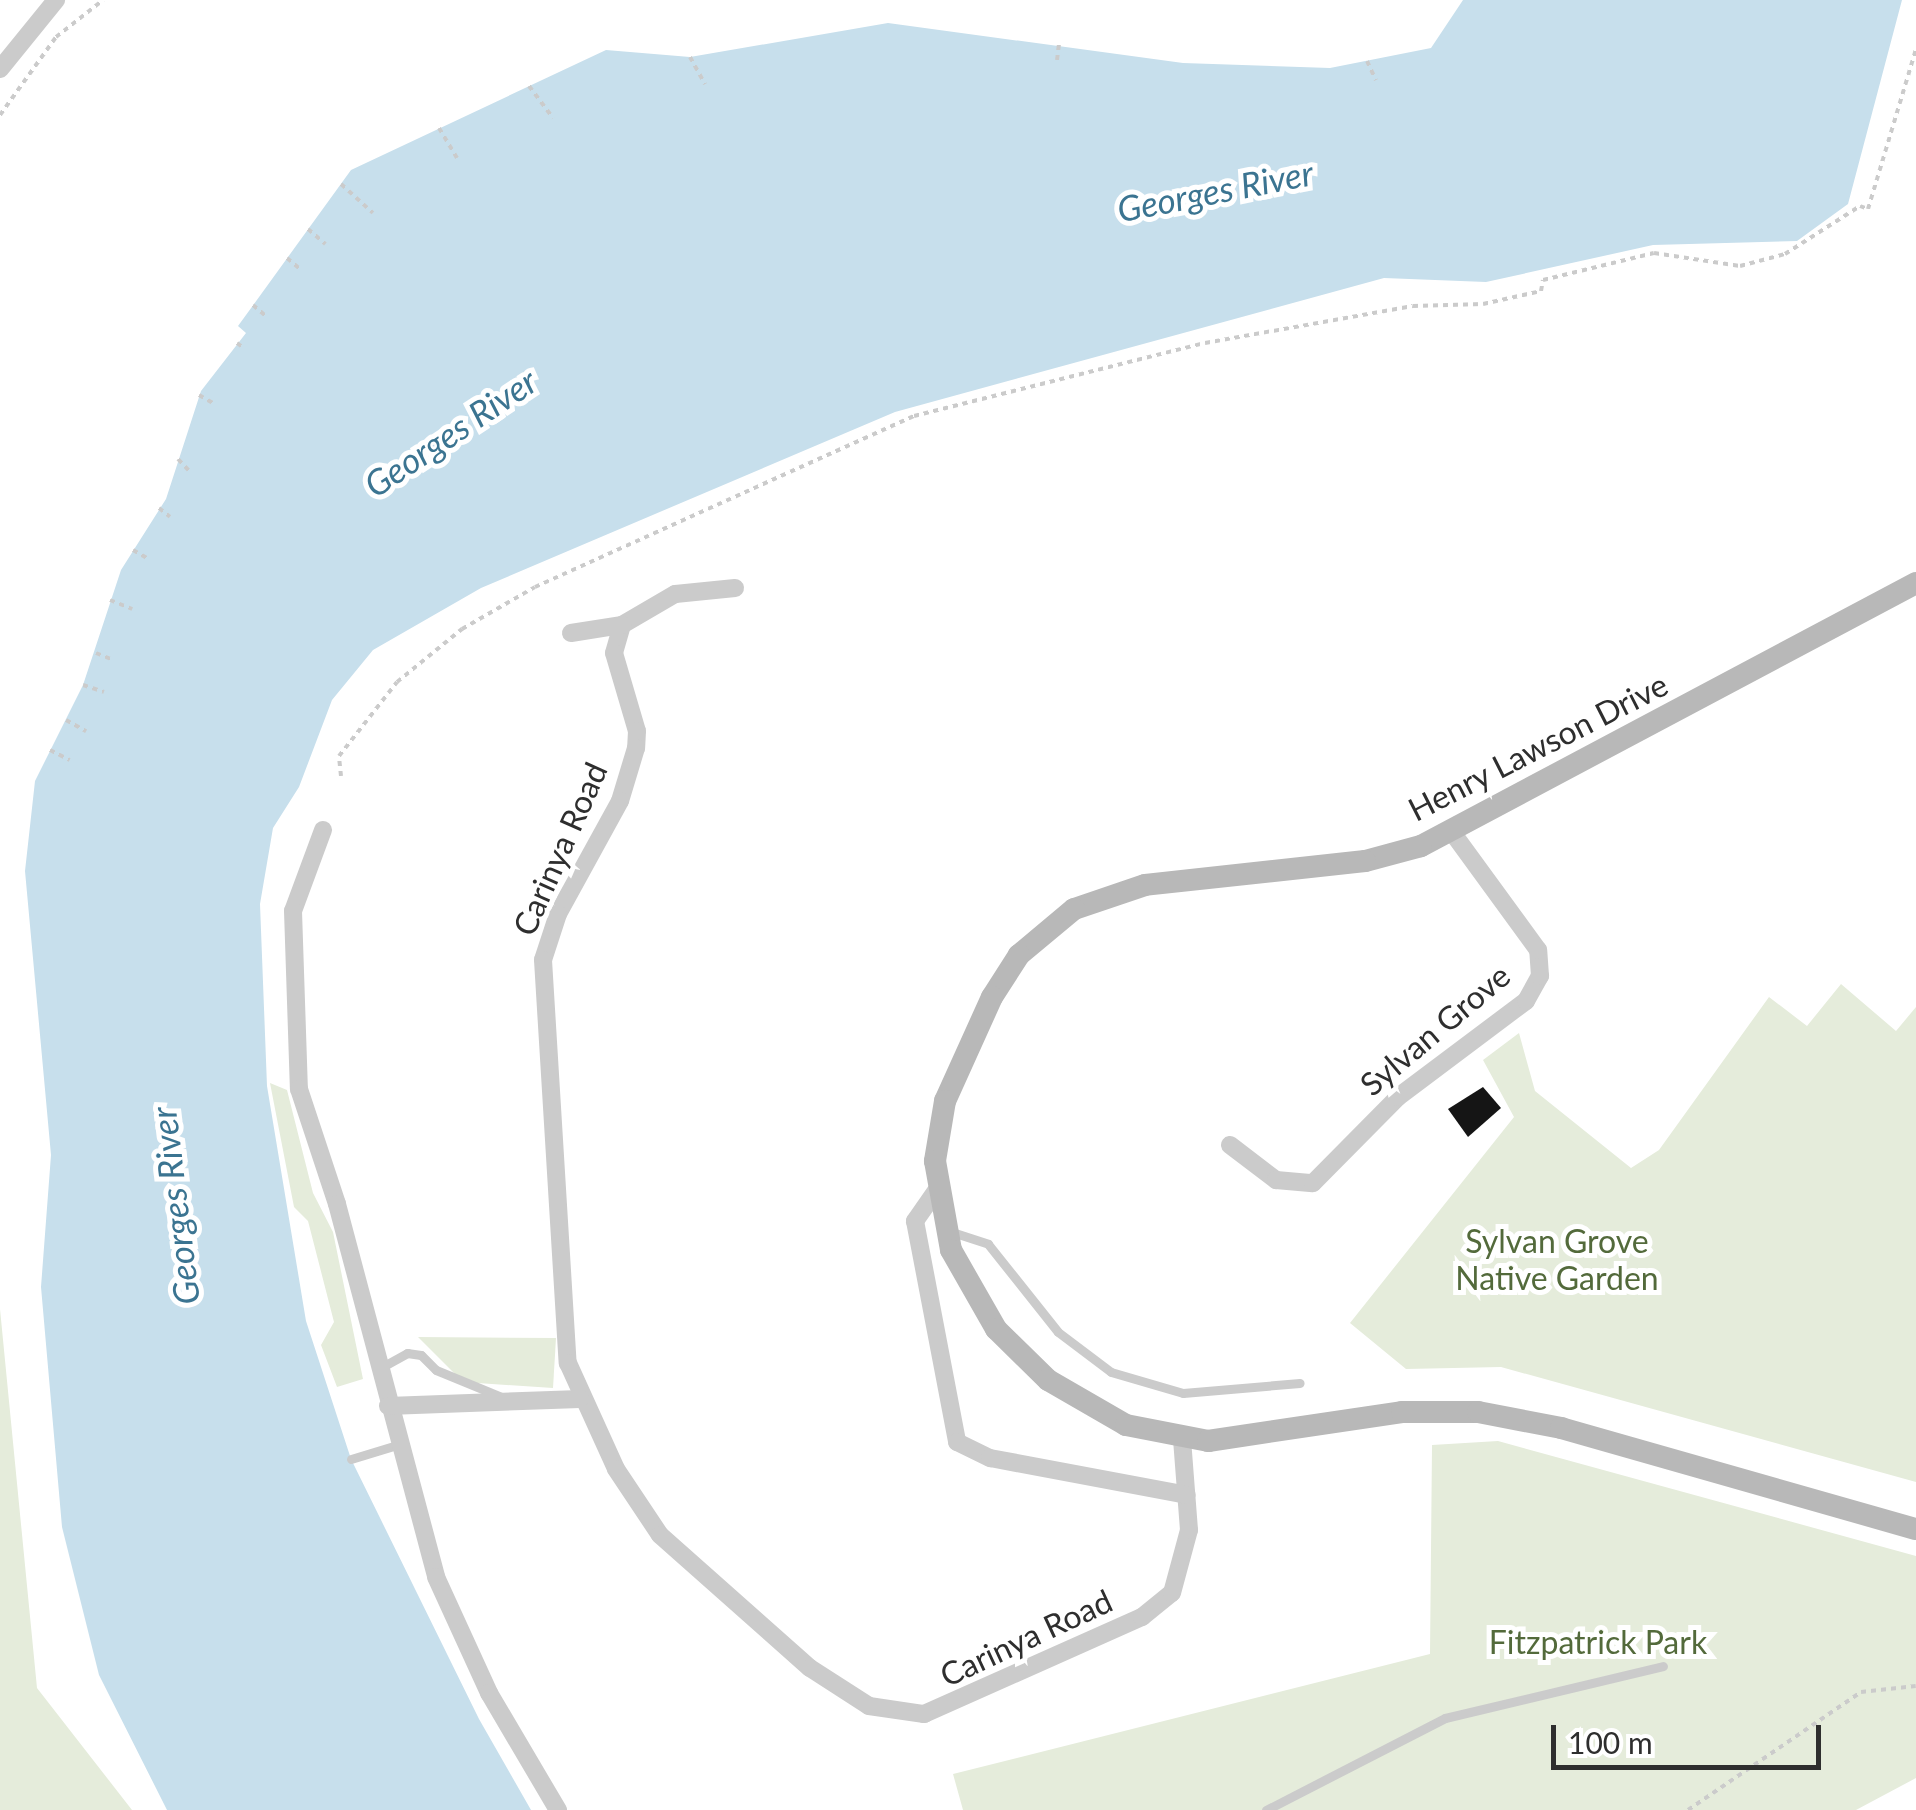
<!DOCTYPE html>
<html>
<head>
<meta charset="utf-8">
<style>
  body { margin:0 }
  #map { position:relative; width:1916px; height:1810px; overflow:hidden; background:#fff; font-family:Lato,sans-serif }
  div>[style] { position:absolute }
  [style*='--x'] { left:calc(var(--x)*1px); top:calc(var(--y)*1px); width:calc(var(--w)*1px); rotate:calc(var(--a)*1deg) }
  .green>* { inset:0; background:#e5ecdb }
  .water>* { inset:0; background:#c7dfec }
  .building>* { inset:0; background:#151515 }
  .path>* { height:4px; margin-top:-2px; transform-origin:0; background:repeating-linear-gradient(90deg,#cbcbcb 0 5px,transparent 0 10px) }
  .lane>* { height:9px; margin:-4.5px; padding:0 4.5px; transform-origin:4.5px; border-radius:4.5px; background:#cbcbcb }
  .street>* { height:18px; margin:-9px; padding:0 9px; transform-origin:9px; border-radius:9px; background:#cbcbcb }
  .secondary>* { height:22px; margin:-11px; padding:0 11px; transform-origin:11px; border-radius:11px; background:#b8b8b8 }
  span { translate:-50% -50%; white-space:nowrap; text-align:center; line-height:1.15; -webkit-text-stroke:10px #fff; paint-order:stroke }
  .street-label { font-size:32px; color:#2e2e2e }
  .park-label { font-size:32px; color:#536a3b }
  .water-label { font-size:35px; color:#3b7491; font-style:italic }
  .scale { position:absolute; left:1551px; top:1725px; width:270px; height:45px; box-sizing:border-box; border:5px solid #2e2e2e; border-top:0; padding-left:12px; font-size:30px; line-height:35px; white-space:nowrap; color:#2e2e2e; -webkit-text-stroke:8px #fff; paint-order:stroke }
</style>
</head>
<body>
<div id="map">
  <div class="green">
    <div style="clip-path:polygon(1841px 984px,1896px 1031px,1916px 1007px,1916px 1482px,1501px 1367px,1406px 1369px,1350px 1323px,1514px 1117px,1483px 1060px,1519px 1033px,1535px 1091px,1631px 1168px,1659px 1150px,1769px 997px,1807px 1026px)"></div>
    <div style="clip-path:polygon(270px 1083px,287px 1090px,313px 1193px,333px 1232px,363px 1379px,337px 1387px,321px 1345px,334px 1322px,308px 1221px,294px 1207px)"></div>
    <div style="clip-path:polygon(0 1309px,37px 1688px,132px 1810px,0 1810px)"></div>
    <div style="clip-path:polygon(418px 1337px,556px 1338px,553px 1388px,463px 1382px)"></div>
    <div style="clip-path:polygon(1498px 1441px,1916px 1556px,1916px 1778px,1856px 1810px,963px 1810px,953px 1774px,1430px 1654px,1432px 1445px)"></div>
  </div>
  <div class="water">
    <div style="clip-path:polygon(1463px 0,1902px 0,1848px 204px,1797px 241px,1653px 245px,1486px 282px,1384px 278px,895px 412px,481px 588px,373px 650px,332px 700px,299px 787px,273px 828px,260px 904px,267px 1086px,306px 1321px,351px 1459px,479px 1719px,531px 1810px,167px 1810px,99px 1675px,62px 1527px,41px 1287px,51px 1155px,25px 871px,35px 781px,83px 685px,121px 570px,166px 499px,201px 391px,246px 333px,238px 326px,351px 170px,606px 50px,690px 57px,888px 23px,1183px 63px,1330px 68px,1431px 48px)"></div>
  </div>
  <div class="building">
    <div style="clip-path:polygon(1483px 1087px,1501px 1108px,1468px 1137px,1448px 1109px)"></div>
  </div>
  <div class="path">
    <div style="--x:690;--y:57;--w:31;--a:61"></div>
    <div style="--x:1057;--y:60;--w:16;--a:-83"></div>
    <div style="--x:1367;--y:61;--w:21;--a:65"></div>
    <div style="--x:529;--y:86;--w:40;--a:53"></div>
    <div style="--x:0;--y:115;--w:96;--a:-54.3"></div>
    <div style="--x:56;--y:37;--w:60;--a:-38.2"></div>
    <div style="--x:439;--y:128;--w:35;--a:59"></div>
    <div style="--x:341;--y:184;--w:43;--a:42.2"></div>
    <div style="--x:308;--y:229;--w:23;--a:41"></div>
    <div style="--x:287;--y:258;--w:17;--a:40"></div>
    <div style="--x:253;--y:305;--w:18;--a:41"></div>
    <div style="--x:237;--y:343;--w:9;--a:36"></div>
    <div style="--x:199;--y:395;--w:16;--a:30"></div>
    <div style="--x:178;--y:459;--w:16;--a:47"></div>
    <div style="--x:159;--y:508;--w:14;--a:39"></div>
    <div style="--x:133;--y:550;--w:16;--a:30"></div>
    <div style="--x:110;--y:600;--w:24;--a:22"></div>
    <div style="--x:96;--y:653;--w:16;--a:22"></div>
    <div style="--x:83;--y:685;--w:22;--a:18"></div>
    <div style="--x:66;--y:720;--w:23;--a:29"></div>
    <div style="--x:50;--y:750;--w:22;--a:27"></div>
    <div style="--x:341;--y:776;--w:20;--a:-96"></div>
    <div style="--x:339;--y:756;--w:94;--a:-51.9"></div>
    <div style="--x:397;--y:682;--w:84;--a:-39.2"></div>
    <div style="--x:462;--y:629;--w:84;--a:-29.9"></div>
    <div style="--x:535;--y:587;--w:416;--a:-24.3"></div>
    <div style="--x:914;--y:416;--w:300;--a:-14.1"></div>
    <div style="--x:1205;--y:343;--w:211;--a:-10.1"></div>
    <div style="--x:1413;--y:306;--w:70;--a:-1.6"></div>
    <div style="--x:1483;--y:304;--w:59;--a:-12.6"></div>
    <div style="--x:1541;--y:291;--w:11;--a:-80"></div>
    <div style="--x:1543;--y:280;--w:114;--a:-13.7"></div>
    <div style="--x:1654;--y:253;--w:87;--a:8.6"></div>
    <div style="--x:1740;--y:266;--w:47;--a:-14.9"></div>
    <div style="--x:1785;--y:254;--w:89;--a:-32.6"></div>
    <div style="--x:1860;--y:206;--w:9;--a:21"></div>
    <div style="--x:1868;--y:209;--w:167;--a:-73.3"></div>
    <div style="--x:1688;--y:1810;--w:209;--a:-34.3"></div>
    <div style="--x:1861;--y:1692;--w:55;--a:-6.2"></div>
  </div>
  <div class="lane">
    <div style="--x:952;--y:1232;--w:38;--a:18"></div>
    <div style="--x:988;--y:1244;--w:112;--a:51.5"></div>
    <div style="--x:1058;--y:1332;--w:66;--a:37"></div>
    <div style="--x:1111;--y:1372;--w:75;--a:16.3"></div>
    <div style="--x:1183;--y:1393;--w:117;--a:-4.9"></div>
    <div style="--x:382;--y:1367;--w:29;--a:-29"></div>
    <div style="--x:407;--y:1353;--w:14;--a:8"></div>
    <div style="--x:421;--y:1355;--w:21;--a:45"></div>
    <div style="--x:436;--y:1370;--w:68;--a:22.4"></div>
    <div style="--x:351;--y:1459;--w:48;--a:-16.9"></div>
    <div style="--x:1266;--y:1810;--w:201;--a:-27.2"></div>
    <div style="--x:1445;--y:1718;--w:224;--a:-13.4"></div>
  </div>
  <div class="street">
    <div style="--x:0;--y:69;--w:89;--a:-50.9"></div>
    <div style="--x:735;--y:588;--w:60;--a:174.3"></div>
    <div style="--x:675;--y:594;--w:61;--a:149.7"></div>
    <div style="--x:622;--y:625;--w:29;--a:106"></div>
    <div style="--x:614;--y:653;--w:81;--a:73.6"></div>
    <div style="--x:637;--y:731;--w:17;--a:93"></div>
    <div style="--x:636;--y:748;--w:55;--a:106.8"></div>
    <div style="--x:620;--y:801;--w:129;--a:118.8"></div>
    <div style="--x:558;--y:914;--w:48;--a:108.1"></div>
    <div style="--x:543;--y:960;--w:404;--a:86.5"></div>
    <div style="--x:568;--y:1363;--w:116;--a:65.6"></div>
    <div style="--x:616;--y:1469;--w:79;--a:56.3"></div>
    <div style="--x:660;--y:1535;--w:200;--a:41.6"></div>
    <div style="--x:810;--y:1668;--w:70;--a:32.8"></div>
    <div style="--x:869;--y:1706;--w:56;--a:8.3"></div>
    <div style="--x:924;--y:1714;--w:239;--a:-24"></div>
    <div style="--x:1142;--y:1617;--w:38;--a:-39"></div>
    <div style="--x:1172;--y:1593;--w:65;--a:-74.9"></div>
    <div style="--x:1189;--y:1530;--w:91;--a:-94.4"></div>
    <div style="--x:571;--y:633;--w:52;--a:-8.9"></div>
    <div style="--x:323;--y:830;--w:86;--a:110.3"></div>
    <div style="--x:293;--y:911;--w:178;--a:88.1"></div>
    <div style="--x:299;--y:1089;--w:121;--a:71.7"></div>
    <div style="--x:337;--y:1204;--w:386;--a:75.1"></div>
    <div style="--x:436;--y:1577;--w:128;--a:65.4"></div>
    <div style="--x:489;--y:1693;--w:136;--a:59.5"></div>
    <div style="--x:1230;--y:1145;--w:58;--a:37.3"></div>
    <div style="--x:1276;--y:1180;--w:37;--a:5"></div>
    <div style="--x:1313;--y:1183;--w:121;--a:-45.3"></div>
    <div style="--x:1398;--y:1097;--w:160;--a:-36.9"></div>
    <div style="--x:1526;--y:1001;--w:29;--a:-61"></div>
    <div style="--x:1540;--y:976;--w:26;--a:-94"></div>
    <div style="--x:1538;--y:950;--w:146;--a:-126.1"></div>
    <div style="--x:936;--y:1191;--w:37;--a:125"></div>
    <div style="--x:915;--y:1221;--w:225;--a:79.2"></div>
    <div style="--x:957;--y:1442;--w:37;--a:26"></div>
    <div style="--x:990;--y:1458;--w:200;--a:10.6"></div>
    <div style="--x:388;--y:1406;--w:192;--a:-2.1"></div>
  </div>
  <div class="secondary">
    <div style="--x:1916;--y:583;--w:561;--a:152.02"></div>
    <div style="--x:1421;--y:846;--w:58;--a:165"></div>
    <div style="--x:1365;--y:861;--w:221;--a:173.8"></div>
    <div style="--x:1145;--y:885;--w:75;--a:161.3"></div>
    <div style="--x:1074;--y:909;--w:72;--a:140.1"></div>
    <div style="--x:1019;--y:955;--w:50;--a:122.7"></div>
    <div style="--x:992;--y:997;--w:114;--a:114.3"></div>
    <div style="--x:945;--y:1101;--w:61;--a:99.5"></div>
    <div style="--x:935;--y:1161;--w:90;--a:79.8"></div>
    <div style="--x:951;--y:1250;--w:91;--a:60.3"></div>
    <div style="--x:996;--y:1329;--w:73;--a:44.4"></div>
    <div style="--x:1048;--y:1380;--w:90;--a:30"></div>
    <div style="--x:1126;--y:1425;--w:84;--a:11"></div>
    <div style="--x:1208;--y:1441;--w:196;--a:-8.5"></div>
    <div style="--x:1402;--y:1412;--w:76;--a:0"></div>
    <div style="--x:1478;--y:1412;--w:85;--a:10.9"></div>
    <div style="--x:1561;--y:1428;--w:369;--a:15.9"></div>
  </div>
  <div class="street-label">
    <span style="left:1538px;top:747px;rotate:-27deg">Henry Lawson Drive</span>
    <span style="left:560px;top:849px;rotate:-66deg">Carinya Road</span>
    <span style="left:1435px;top:1030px;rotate:-40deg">Sylvan Grove</span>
    <span style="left:1026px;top:1638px;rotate:-25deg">Carinya Road</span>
  </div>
  <div class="park-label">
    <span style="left:1557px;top:1260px">Sylvan Grove<br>Native Garden</span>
    <span style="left:1598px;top:1642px">Fitzpatrick Park</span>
  </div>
  <div class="water-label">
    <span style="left:1215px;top:190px;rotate:-11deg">Georges River</span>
    <span style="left:450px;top:432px;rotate:-34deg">Georges River</span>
    <span style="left:174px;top:1206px;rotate:-97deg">Georges River</span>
  </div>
  <div class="scale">100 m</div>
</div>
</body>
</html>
